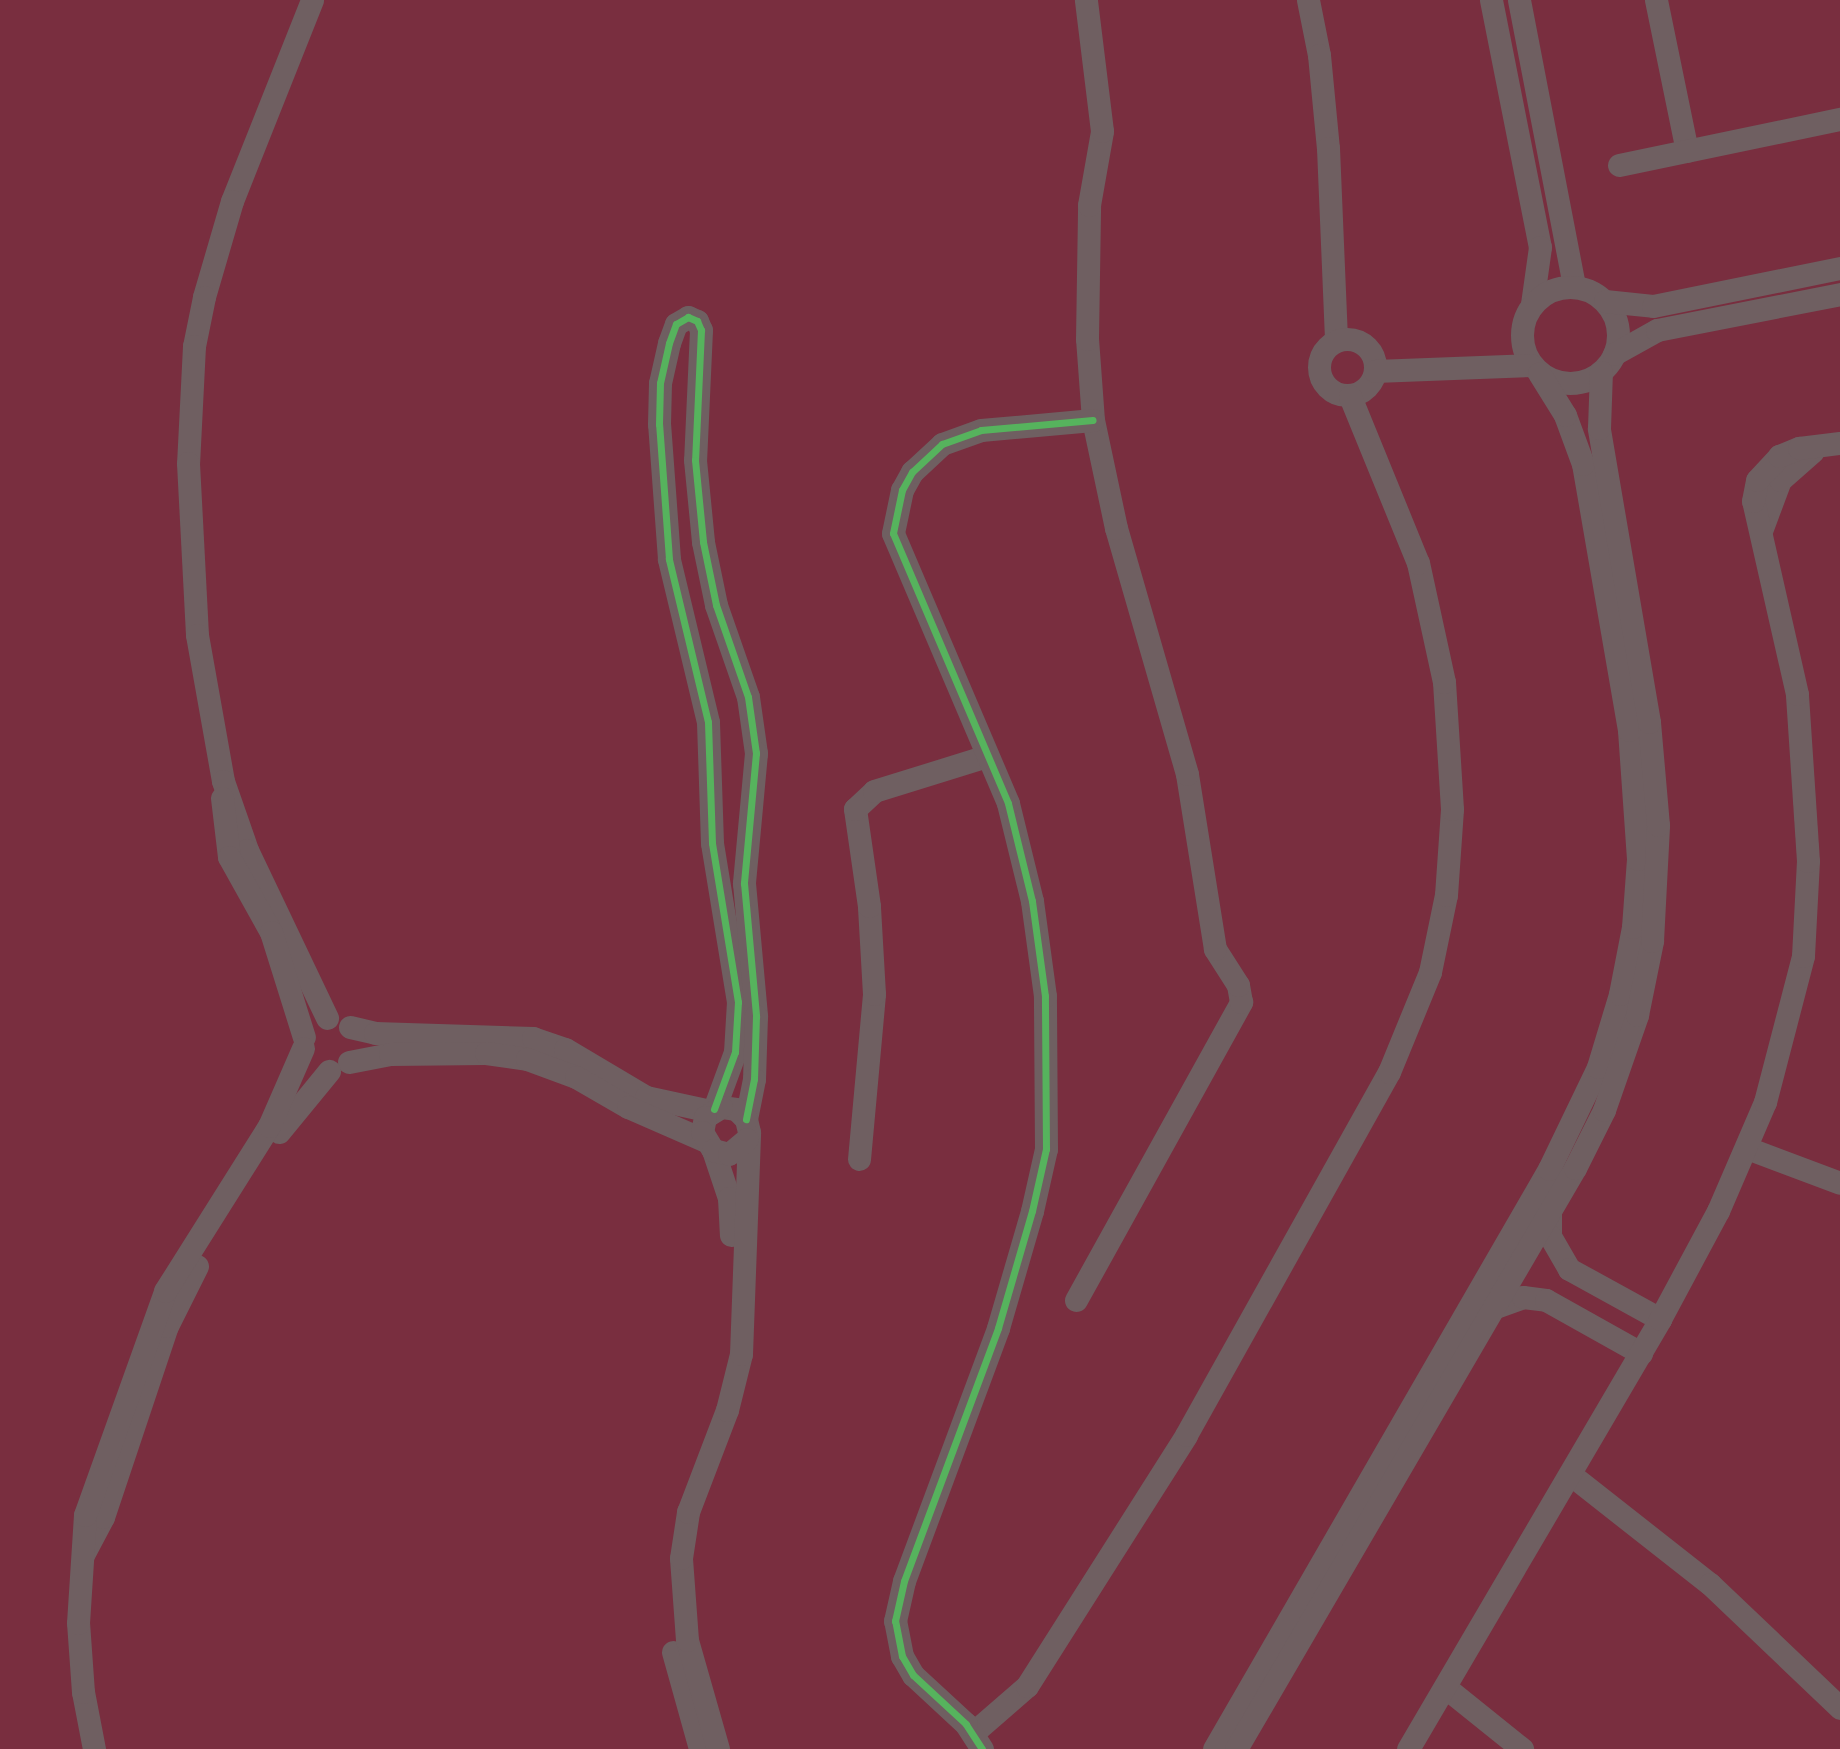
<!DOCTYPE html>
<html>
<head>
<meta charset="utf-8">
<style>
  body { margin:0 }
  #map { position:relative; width:1840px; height:1749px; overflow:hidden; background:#322c2c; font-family:"Titillium Web",sans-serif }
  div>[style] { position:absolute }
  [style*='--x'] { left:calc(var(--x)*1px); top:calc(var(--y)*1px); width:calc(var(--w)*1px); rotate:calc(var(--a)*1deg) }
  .green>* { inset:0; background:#792e3f; transform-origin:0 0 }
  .minor>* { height:23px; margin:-11.5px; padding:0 11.5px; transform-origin:11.5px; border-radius:11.5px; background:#6f5f61 }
  .minor>.ring { margin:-11.5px; padding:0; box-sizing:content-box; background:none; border:23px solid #6f5f61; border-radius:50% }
  .cycleway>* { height:7px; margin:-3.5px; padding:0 3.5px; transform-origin:3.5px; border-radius:3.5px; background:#56b35d }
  span { translate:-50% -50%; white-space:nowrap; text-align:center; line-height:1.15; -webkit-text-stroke:5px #2b1e20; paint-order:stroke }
</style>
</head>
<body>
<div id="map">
  <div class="green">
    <div style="left:0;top:0;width:1840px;height:1749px"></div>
  </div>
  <div class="minor">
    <div style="--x:312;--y:0;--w:216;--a:111.7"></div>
    <div style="--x:232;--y:201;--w:100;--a:106.3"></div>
    <div style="--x:204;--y:297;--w:50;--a:101.5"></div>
    <div style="--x:194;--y:346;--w:117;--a:92.9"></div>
    <div style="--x:188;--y:463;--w:172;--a:87"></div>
    <div style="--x:197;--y:635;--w:148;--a:79.9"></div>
    <div style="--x:223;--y:781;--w:73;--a:70.8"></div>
    <div style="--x:247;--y:850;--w:186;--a:64.5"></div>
    <div style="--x:1308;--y:0;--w:56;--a:78.7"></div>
    <div style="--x:1319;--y:55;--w:93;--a:84.5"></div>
    <div style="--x:1328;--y:148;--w:192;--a:87.6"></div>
    <div style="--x:1491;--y:0;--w:252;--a:78.8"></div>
    <div style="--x:1540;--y:247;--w:58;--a:98"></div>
    <div style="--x:1519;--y:0;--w:291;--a:79.1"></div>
    <div style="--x:1656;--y:0;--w:154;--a:78.4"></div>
    <div style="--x:1619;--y:165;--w:226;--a:-11.8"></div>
    <div class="ring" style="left:1522px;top:287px;width:73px;height:73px"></div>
    <div style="--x:1605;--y:301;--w:48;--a:5.9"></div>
    <div style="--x:1653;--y:306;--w:191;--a:-11.5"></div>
    <div class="ring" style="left:1319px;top:339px;width:33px;height:33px"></div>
    <div style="--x:1614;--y:354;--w:49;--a:-29.2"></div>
    <div style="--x:1657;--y:330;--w:187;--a:-11.1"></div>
    <div style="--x:1375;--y:371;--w:156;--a:-2.2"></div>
    <div style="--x:1761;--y:531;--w:54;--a:-69.6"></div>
    <div style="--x:1780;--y:480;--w:43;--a:-41.2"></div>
    <div style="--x:222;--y:798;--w:59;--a:83.2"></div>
    <div style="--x:229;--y:857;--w:86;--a:60.8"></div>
    <div style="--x:271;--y:932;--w:110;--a:72.6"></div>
    <div style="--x:350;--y:1027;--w:26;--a:13"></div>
    <div style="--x:375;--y:1033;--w:158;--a:1.8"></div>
    <div style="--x:533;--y:1038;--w:34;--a:19"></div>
    <div style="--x:565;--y:1049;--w:94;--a:30.7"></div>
    <div style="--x:646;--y:1097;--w:66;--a:12.2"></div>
    <div style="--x:349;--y:1062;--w:42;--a:-11"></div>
    <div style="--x:390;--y:1054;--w:96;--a:-0.6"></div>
    <div style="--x:486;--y:1053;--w:41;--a:8.3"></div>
    <div style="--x:527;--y:1059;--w:52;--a:20.2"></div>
    <div style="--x:576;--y:1077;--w:60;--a:30"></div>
    <div style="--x:628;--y:1107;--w:83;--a:23.5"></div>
    <div style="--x:714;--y:1109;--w:61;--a:-69.8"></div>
    <div style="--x:735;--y:1052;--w:50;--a:-86.6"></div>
    <div style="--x:738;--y:1002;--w:161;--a:-99.3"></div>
    <div style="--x:712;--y:843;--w:121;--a:-91.9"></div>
    <div style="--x:708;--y:722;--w:168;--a:-103.5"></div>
    <div style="--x:669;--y:559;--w:135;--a:-94.2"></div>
    <div style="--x:659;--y:424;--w:41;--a:-88.6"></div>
    <div style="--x:660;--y:383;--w:41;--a:-77.3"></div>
    <div style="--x:669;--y:343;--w:20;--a:-70"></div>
    <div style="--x:676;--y:324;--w:14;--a:-30"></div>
    <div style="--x:688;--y:317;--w:10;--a:24"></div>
    <div style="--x:697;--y:321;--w:10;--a:66"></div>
    <div style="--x:701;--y:330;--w:130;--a:92.6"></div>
    <div style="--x:695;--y:460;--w:82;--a:84.4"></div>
    <div style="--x:703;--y:542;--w:64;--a:78.3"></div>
    <div style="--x:716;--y:605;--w:97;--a:70.8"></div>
    <div style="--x:748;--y:697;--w:57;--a:81.9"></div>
    <div style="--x:756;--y:753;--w:131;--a:95.3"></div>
    <div style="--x:744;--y:883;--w:134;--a:84.8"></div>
    <div style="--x:756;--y:1016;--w:63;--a:91.8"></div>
    <div style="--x:754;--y:1079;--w:41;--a:101.3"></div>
    <div style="--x:279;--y:1132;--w:79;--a:-50.7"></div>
    <div style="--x:1747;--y:1148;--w:99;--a:20.6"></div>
    <div style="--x:713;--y:1150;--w:51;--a:71.6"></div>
    <div style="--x:729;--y:1198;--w:37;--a:87"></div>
    <div style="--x:859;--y:1159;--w:166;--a:-84.8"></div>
    <div style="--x:874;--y:994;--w:88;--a:-93.3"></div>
    <div style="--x:869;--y:906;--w:98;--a:-98.2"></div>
    <div style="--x:855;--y:809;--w:26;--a:-43"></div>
    <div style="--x:874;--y:791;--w:118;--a:-17.2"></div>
    <div style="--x:1550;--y:1210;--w:26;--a:90"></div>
    <div style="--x:1550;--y:1236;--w:38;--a:60"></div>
    <div style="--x:1569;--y:1269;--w:104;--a:28.8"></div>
    <div style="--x:1076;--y:1300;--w:341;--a:-61"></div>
    <div style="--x:1241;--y:1002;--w:17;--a:-100"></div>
    <div style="--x:1238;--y:985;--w:43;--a:-122.6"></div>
    <div style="--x:1215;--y:949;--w:177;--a:-99.1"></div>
    <div style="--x:1187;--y:774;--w:256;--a:-106.1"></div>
    <div style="--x:1116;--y:528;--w:110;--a:-102"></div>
    <div style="--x:1093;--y:420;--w:81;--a:-94.2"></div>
    <div style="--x:1087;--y:339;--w:134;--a:-89.1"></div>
    <div style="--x:1089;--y:205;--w:75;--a:-80"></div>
    <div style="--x:1102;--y:131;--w:132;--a:-97"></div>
    <div style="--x:1493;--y:1308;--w:32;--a:-20"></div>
    <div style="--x:1523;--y:1297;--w:23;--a:7"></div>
    <div style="--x:1546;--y:1300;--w:109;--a:29.2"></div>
    <div style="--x:1570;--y:1474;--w:178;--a:38.2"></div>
    <div style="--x:1710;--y:1584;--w:180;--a:43.6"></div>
    <div style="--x:83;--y:1555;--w:43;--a:-62.2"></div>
    <div style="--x:103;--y:1517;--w:201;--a:-71.5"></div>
    <div style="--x:167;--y:1326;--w:67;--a:-63.4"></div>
    <div style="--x:673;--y:1652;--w:101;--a:74.4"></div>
    <div style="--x:1445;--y:1687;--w:99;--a:38.8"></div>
    <div style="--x:974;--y:1732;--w:70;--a:-41"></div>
    <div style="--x:1027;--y:1686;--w:297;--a:-57.6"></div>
    <div style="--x:1186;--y:1435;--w:416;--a:-60.8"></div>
    <div style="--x:1389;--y:1072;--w:108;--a:-67.7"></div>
    <div style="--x:1430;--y:972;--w:79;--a:-78.3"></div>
    <div style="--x:1446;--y:895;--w:86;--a:-86"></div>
    <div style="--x:1452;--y:809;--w:127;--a:-93.6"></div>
    <div style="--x:1444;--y:682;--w:122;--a:-102.3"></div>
    <div style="--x:1418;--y:563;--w:180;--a:-112.2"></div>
    <div style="--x:94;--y:1749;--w:58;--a:-100.9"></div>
    <div style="--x:83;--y:1692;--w:69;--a:-94.1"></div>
    <div style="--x:78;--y:1623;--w:108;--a:-86.3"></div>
    <div style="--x:85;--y:1515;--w:238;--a:-70.3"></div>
    <div style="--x:165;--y:1291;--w:195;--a:-57.8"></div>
    <div style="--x:269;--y:1126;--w:85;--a:-66.4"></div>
    <div style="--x:718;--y:1749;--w:113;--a:-105.9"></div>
    <div style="--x:687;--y:1640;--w:82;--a:-94.2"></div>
    <div style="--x:681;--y:1558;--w:47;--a:-81.3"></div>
    <div style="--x:688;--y:1512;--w:109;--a:-69.1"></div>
    <div style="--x:727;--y:1410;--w:58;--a:-76"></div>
    <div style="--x:741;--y:1354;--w:222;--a:-87.9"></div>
    <div style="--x:749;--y:1132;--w:13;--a:-103"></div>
    <div style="--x:746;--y:1119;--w:14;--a:-135"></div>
    <div style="--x:736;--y:1109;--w:15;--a:-172"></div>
    <div style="--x:721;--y:1107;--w:19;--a:148"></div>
    <div style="--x:705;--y:1117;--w:15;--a:101"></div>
    <div style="--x:702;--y:1132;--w:21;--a:59"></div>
    <div style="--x:713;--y:1150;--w:16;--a:14"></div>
    <div style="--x:729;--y:1154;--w:23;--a:-40"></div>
    <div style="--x:982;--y:1749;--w:30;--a:-123"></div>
    <div style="--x:966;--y:1724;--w:72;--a:-137.2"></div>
    <div style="--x:913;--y:1675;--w:22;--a:-120"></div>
    <div style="--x:902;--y:1656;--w:36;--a:-101"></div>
    <div style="--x:895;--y:1621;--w:41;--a:-77.3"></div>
    <div style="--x:904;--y:1581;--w:270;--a:-69.6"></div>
    <div style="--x:998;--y:1328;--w:122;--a:-73.8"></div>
    <div style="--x:1032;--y:1211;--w:64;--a:-77.3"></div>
    <div style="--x:1046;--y:1149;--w:153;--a:-90.4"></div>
    <div style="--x:1045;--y:996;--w:96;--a:-97.8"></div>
    <div style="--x:1032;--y:901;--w:101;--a:-103.8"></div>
    <div style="--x:1008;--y:803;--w:293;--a:-113.1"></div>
    <div style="--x:893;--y:533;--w:44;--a:-78.2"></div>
    <div style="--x:902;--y:490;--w:21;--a:-61"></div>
    <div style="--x:912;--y:472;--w:41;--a:-43"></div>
    <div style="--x:942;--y:444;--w:41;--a:-19.7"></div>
    <div style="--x:981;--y:430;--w:112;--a:-5.1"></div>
    <div style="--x:1214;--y:1749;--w:670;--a:-59.99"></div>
    <div style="--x:1549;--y:1169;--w:113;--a:-64.3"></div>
    <div style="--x:1598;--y:1067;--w:76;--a:-73.2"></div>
    <div style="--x:1620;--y:994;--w:68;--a:-79"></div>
    <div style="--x:1633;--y:927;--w:68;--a:-85.8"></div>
    <div style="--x:1638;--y:859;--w:129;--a:-94"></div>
    <div style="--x:1629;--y:730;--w:270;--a:-99.8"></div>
    <div style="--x:1583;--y:464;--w:52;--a:-110.2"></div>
    <div style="--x:1565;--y:415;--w:49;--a:-121.8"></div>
    <div style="--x:1236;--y:1749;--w:673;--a:-59.74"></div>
    <div style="--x:1575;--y:1168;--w:65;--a:-63.4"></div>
    <div style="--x:1604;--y:1110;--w:101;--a:-70.8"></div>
    <div style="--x:1637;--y:1015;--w:76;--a:-78.5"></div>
    <div style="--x:1652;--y:941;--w:116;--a:-87"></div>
    <div style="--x:1658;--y:825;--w:103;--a:-95"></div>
    <div style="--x:1649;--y:722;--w:298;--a:-99.7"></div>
    <div style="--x:1599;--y:428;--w:56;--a:-88"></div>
    <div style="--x:1408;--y:1749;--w:498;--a:-59.6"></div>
    <div style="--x:1660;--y:1319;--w:123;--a:-61.8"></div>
    <div style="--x:1718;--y:1211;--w:119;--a:-66.7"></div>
    <div style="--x:1765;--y:1102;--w:151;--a:-75.4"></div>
    <div style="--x:1803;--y:956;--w:95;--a:-87"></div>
    <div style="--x:1808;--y:861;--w:167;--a:-93.8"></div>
    <div style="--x:1797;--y:694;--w:198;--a:-102.8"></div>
    <div style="--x:1753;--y:501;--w:21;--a:-79"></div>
    <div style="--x:1757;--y:480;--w:33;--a:-47"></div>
    <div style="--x:1779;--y:456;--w:22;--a:-22"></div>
    <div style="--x:1799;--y:448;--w:41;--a:-7"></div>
  </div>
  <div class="cycleway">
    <div style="--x:714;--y:1109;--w:61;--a:-69.8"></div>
    <div style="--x:735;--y:1052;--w:50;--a:-86.6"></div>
    <div style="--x:738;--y:1002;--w:161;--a:-99.3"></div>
    <div style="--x:712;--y:843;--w:121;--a:-91.9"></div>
    <div style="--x:708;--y:722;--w:168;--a:-103.5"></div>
    <div style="--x:669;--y:559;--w:135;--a:-94.2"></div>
    <div style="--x:659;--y:424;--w:41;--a:-88.6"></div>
    <div style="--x:660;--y:383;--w:41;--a:-77.3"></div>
    <div style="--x:669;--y:343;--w:20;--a:-70"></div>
    <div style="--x:676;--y:324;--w:14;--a:-30"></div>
    <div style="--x:688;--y:317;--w:10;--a:24"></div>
    <div style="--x:697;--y:321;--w:10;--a:66"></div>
    <div style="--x:701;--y:330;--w:130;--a:92.6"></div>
    <div style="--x:695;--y:460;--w:82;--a:84.4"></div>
    <div style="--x:703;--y:542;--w:64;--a:78.3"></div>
    <div style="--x:716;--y:605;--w:97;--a:70.8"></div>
    <div style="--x:748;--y:697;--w:57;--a:81.9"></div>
    <div style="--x:756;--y:753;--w:131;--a:95.3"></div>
    <div style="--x:744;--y:883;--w:134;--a:84.8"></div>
    <div style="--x:756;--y:1016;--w:63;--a:91.8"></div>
    <div style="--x:754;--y:1079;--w:41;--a:101.3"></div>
    <div style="--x:982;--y:1749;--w:30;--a:-123"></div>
    <div style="--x:966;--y:1724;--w:72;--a:-137.2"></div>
    <div style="--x:913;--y:1675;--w:22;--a:-120"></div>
    <div style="--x:902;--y:1656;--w:36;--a:-101"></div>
    <div style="--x:895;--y:1621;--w:41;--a:-77.3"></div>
    <div style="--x:904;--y:1581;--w:270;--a:-69.6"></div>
    <div style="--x:998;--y:1328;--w:122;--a:-73.8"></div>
    <div style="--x:1032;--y:1211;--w:64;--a:-77.3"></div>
    <div style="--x:1046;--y:1149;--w:153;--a:-90.4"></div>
    <div style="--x:1045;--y:996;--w:96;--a:-97.8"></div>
    <div style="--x:1032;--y:901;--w:101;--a:-103.8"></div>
    <div style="--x:1008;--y:803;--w:293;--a:-113.1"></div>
    <div style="--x:893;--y:533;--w:44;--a:-78.2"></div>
    <div style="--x:902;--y:490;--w:21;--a:-61"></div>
    <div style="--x:912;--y:472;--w:41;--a:-43"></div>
    <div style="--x:942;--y:444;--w:41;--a:-19.7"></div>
    <div style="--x:981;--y:430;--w:112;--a:-5.1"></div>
  </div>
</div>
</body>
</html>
